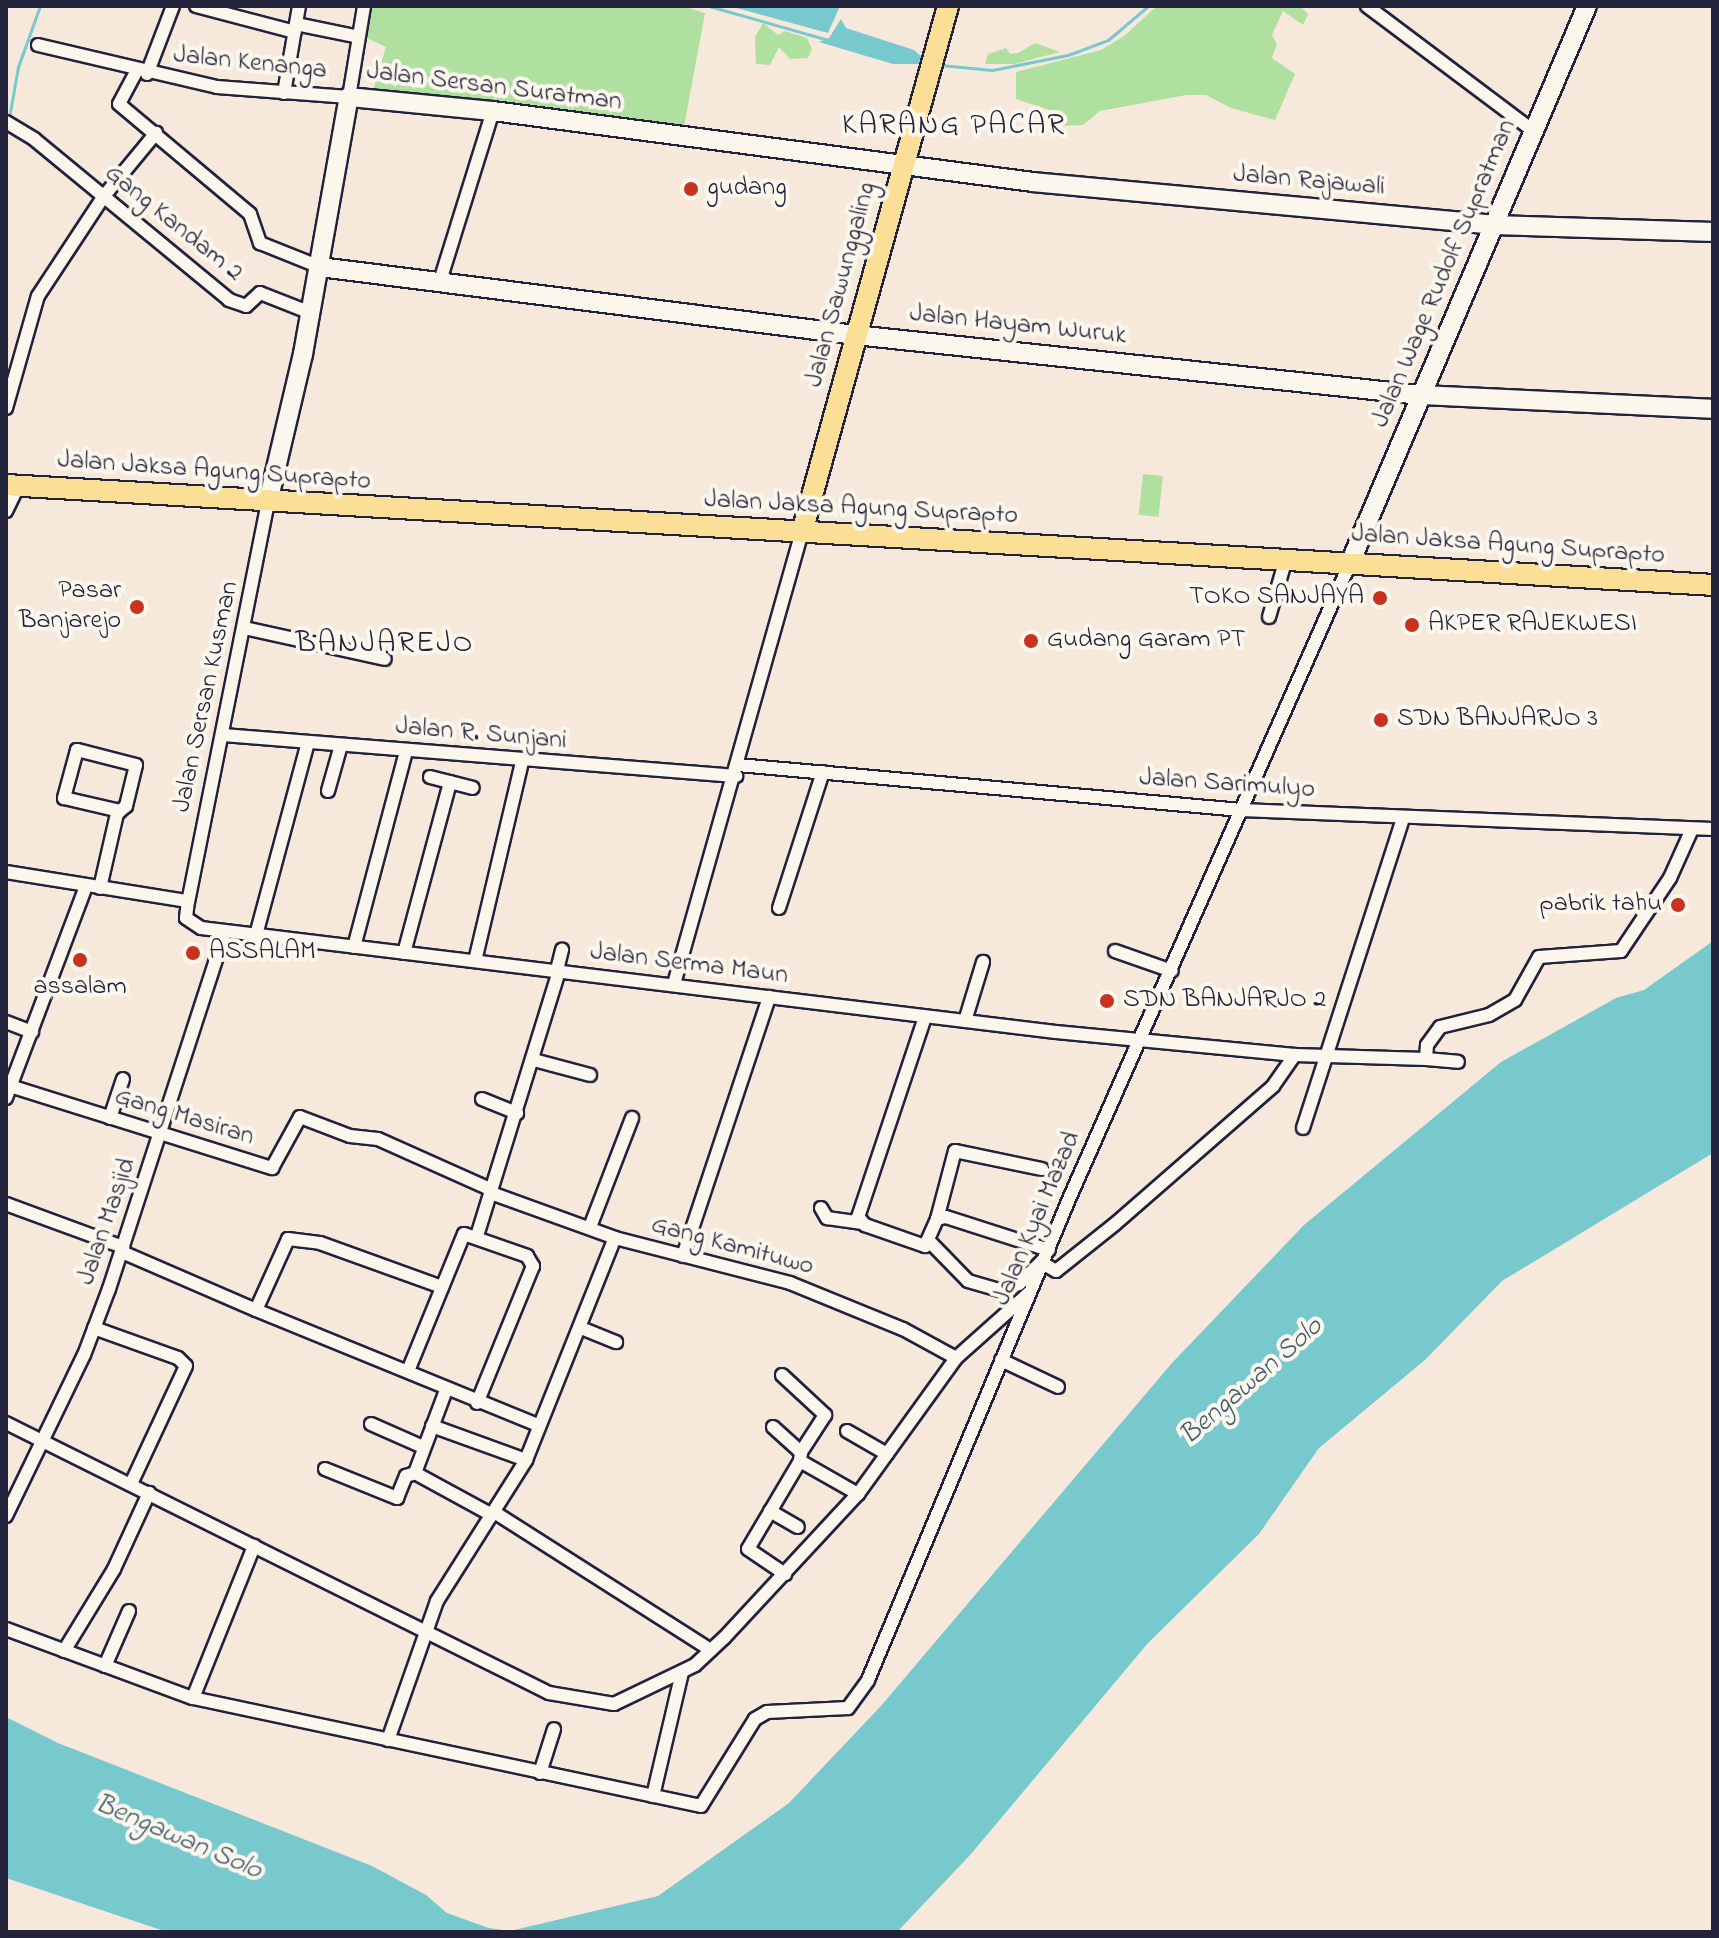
<!DOCTYPE html>
<html>
<head>
<meta charset="utf-8">
<style>
  body { margin:0 }
  #map { position:relative; width:1719px; height:1938px; overflow:hidden; background:#f7e8dc; font-family:"Indie Flower",sans-serif }
  div>[style] { position:absolute }
  [style*='--x'] { left:calc(var(--x)*1px); top:calc(var(--y)*1px); width:calc(var(--w)*1px); rotate:calc(var(--a)*1deg) }
  .green>* { inset:0; background:#afe0a0; transform-origin:0 0 }
  .water>* { inset:0; background:#78c9ce }
  .stream>* { height:3px; margin:-1.5px; padding:0 1.5px; transform-origin:1.5px; border-radius:1.5px; background:#78c9ce }
  .roads { filter:drop-shadow(2px 0 #22223b) drop-shadow(-2px 0 #22223b) drop-shadow(0 2px #22223b) drop-shadow(0 -2px #22223b) }
  .street>* { height:12px; margin:-6px; padding:0 6px; transform-origin:6px; border-radius:6px; background:#fbf7ec }
  .secondary>* { height:18px; margin:-9px; padding:0 9px; transform-origin:9px; border-radius:9px; background:#fbf7ec }
  .primary>* { height:20px; margin:-10px; padding:0 10px; transform-origin:10px; border-radius:10px; background:#fbdf96 }
  .dots>* { width:22px; height:22px; translate:-50% -50%; box-sizing:border-box; border:4px solid #fbf7ec; border-radius:50% }
  span { translate:-50% -50%; white-space:nowrap; text-align:center; line-height:1.15; -webkit-text-stroke:8px #fbf7ec; paint-order:stroke }
  .street-label { font-size:26px; color:#22223b }
  .poi-label { font-size:26px; color:#22223b }
  .left { translate:0 -50%; text-align:left }
  .right { translate:-100% -50%; text-align:right }
  .water-label { font-size:28px; color:#405c6e; font-style:italic }
  .quarter-label { font-size:30px; color:#22223b; letter-spacing:2px }
  .frame { position:absolute; inset:0; border:8px solid #22223b; pointer-events:none }
</style>
</head>
<body>
<div id="map">
  <div class="green">
    <div style="clip-path:polygon(367px 6px,682px 6px,705px 13px,683px 132px,373px 90px,386px 47px,362px 36px)"></div>
    <div style="clip-path:polygon(1157px 6px,1300px 6px,1308px 14px,1303px 25px,1283px 11px,1272px 35px,1277px 44px,1272px 58px,1295px 74px,1275px 120px,1231px 108px,1206px 95px,1186px 95px,1100px 111px,1083px 125px,1060px 126px,1049px 110px,1016px 99px,1016px 72px,1101px 50px,1124px 36px)"></div>
    <div style="clip-path:polygon(763px 23px,778px 35px,785px 31px,807px 38px,812px 49px,808px 58px,790px 59px,779px 47px,770px 65px,756px 64px,755px 37px)"></div>
    <div style="clip-path:polygon(1035px 43px,1060px 52px,1014px 64px,985px 64px,988px 54px,1006px 48px,1010px 54px,1018px 53px)"></div>
    <div style="left:1143px;top:474px;width:20px;height:41px;rotate:6deg"></div>
  </div>
  <div class="water">
    <div style="clip-path:polygon(729px 6px,840px 6px,828px 33px)"></div>
    <div style="clip-path:polygon(841px 19px,846px 28px,914px 50px,921px 56px,919px 64px,893px 64px,819px 42px,829px 38px)"></div>
    <div style="clip-path:polygon(1713px 941px,1713px 1153px,1502px 1281px,1425px 1360px,1319px 1448px,1259px 1534px,1148px 1643px,971px 1854px,897px 1932px,167px 1932px,6px 1878px,6px 1717px,58px 1743px,372px 1866px,426px 1895px,447px 1913px,489px 1928px,510px 1931px,658px 1896px,789px 1803px,880px 1707px,1172px 1363px,1304px 1225px,1501px 1062px,1616px 998px,1644px 990px)"></div>
  </div>
  <div class="stream">
    <div style="--x:709;--y:6;--w:124;--a:15.9"></div>
    <div style="--x:941;--y:65;--w:51;--a:5.6"></div>
    <div style="--x:992;--y:70;--w:77;--a:-11.2"></div>
    <div style="--x:1068;--y:55;--w:43;--a:-20.6"></div>
    <div style="--x:1108;--y:40;--w:52;--a:-40.4"></div>
    <div style="--x:9;--y:118;--w:52;--a:-80"></div>
    <div style="--x:18;--y:67;--w:65;--a:-70.2"></div>
  </div>
  <div class="roads">
    <div class="street">
      <div style="--x:196;--y:6;--w:102;--a:14.7"></div>
      <div style="--x:1367;--y:6;--w:210;--a:36.9"></div>
      <div style="--x:296;--y:24;--w:64;--a:11.7"></div>
      <div style="--x:38;--y:45;--w:184;--a:13.2"></div>
      <div style="--x:217;--y:87;--w:132;--a:4.3"></div>
      <div style="--x:349;--y:97;--w:92;--a:-80.6"></div>
      <div style="--x:136;--y:72;--w:36;--a:118"></div>
      <div style="--x:119;--y:104;--w:171;--a:40"></div>
      <div style="--x:250;--y:214;--w:31;--a:71"></div>
      <div style="--x:260;--y:243;--w:65;--a:21.8"></div>
      <div style="--x:147;--y:74;--w:73;--a:-69.1"></div>
      <div style="--x:284;--y:93;--w:88;--a:-80.2"></div>
      <div style="--x:6;--y:122;--w:33;--a:31"></div>
      <div style="--x:34;--y:139;--w:253;--a:39.5"></div>
      <div style="--x:229;--y:300;--w:18;--a:19"></div>
      <div style="--x:246;--y:306;--w:19;--a:-43"></div>
      <div style="--x:260;--y:293;--w:55;--a:21.4"></div>
      <div style="--x:440;--y:281;--w:178;--a:-72.7"></div>
      <div style="--x:6;--y:408;--w:116;--a:-74.1"></div>
      <div style="--x:38;--y:296;--w:120;--a:-56.6"></div>
      <div style="--x:104;--y:196;--w:82;--a:-50.5"></div>
      <div style="--x:268;--y:502;--w:407;--a:101.3"></div>
      <div style="--x:188;--y:901;--w:17;--a:97"></div>
      <div style="--x:186;--y:918;--w:18;--a:34"></div>
      <div style="--x:201;--y:928;--w:861;--a:6.94"></div>
      <div style="--x:1056;--y:1032;--w:240;--a:5.5"></div>
      <div style="--x:1295;--y:1055;--w:131;--a:1.7"></div>
      <div style="--x:1426;--y:1059;--w:14;--a:-86"></div>
      <div style="--x:1427;--y:1045;--w:22;--a:-54"></div>
      <div style="--x:1440;--y:1027;--w:50;--a:-13.8"></div>
      <div style="--x:1489;--y:1015;--w:30;--a:-30"></div>
      <div style="--x:1515;--y:1000;--w:49;--a:-60.8"></div>
      <div style="--x:1539;--y:957;--w:82;--a:-4.2"></div>
      <div style="--x:1621;--y:951;--w:88;--a:-56.1"></div>
      <div style="--x:1670;--y:878;--w:54;--a:-65.8"></div>
      <div style="--x:6;--y:511;--w:28;--a:-64"></div>
      <div style="--x:1269;--y:617;--w:60;--a:-73.7"></div>
      <div style="--x:244;--y:628;--w:144;--a:12.4"></div>
      <div style="--x:223;--y:735;--w:515;--a:4.57"></div>
      <div style="--x:738;--y:765;--w:505;--a:5.11"></div>
      <div style="--x:1241;--y:810;--w:472;--a:2.3"></div>
      <div style="--x:430;--y:777;--w:44;--a:14.3"></div>
      <div style="--x:328;--y:791;--w:48;--a:-74.2"></div>
      <div style="--x:6;--y:872;--w:184;--a:9.1"></div>
      <div style="--x:100;--y:888;--w:76;--a:-77.1"></div>
      <div style="--x:117;--y:814;--w:4;--a:-45"></div>
      <div style="--x:120;--y:811;--w:8;--a:-40"></div>
      <div style="--x:126;--y:806;--w:42;--a:-76.3"></div>
      <div style="--x:136;--y:765;--w:61;--a:-165.7"></div>
      <div style="--x:77;--y:750;--w:50;--a:105.2"></div>
      <div style="--x:64;--y:798;--w:57;--a:13.1"></div>
      <div style="--x:779;--y:908;--w:143;--a:-72.1"></div>
      <div style="--x:256;--y:935;--w:200;--a:-74.9"></div>
      <div style="--x:354;--y:947;--w:202;--a:-75.1"></div>
      <div style="--x:1115;--y:951;--w:60;--a:19.3"></div>
      <div style="--x:404;--y:953;--w:177;--a:-74.9"></div>
      <div style="--x:475;--y:961;--w:204;--a:-76.7"></div>
      <div style="--x:557;--y:970;--w:21;--a:-76"></div>
      <div style="--x:674;--y:984;--w:470;--a:-74.2"></div>
      <div style="--x:925;--y:1017;--w:211;--a:108.5"></div>
      <div style="--x:858;--y:1217;--w:11;--a:49"></div>
      <div style="--x:865;--y:1225;--w:64;--a:19.3"></div>
      <div style="--x:925;--y:1246;--w:30;--a:-66"></div>
      <div style="--x:937;--y:1219;--w:9;--a:-13"></div>
      <div style="--x:946;--y:1217;--w:108;--a:17.8"></div>
      <div style="--x:965;--y:1021;--w:62;--a:-73"></div>
      <div style="--x:6;--y:1022;--w:28;--a:21"></div>
      <div style="--x:1426;--y:1059;--w:32;--a:5"></div>
      <div style="--x:534;--y:1060;--w:58;--a:15"></div>
      <div style="--x:10;--y:1086;--w:275;--a:17.4"></div>
      <div style="--x:272;--y:1168;--w:58;--a:-61.2"></div>
      <div style="--x:300;--y:1117;--w:53;--a:20.8"></div>
      <div style="--x:350;--y:1136;--w:28;--a:6"></div>
      <div style="--x:378;--y:1139;--w:125;--a:24.1"></div>
      <div style="--x:6;--y:1098;--w:227;--a:-69.3"></div>
      <div style="--x:482;--y:1099;--w:38;--a:22"></div>
      <div style="--x:110;--y:1118;--w:41;--a:-71.6"></div>
      <div style="--x:1303;--y:1128;--w:326;--a:-72.1"></div>
      <div style="--x:491;--y:1193;--w:132;--a:19.9"></div>
      <div style="--x:615;--y:1238;--w:181;--a:14.4"></div>
      <div style="--x:790;--y:1283;--w:122;--a:22.2"></div>
      <div style="--x:903;--y:1329;--w:60;--a:28.7"></div>
      <div style="--x:6;--y:1204;--w:125;--a:20.2"></div>
      <div style="--x:821;--y:1208;--w:12;--a:59"></div>
      <div style="--x:827;--y:1218;--w:34;--a:8"></div>
      <div style="--x:937;--y:1219;--w:70;--a:-75.2"></div>
      <div style="--x:955;--y:1151;--w:89;--a:11.7"></div>
      <div style="--x:590;--y:1227;--w:117;--a:-68.9"></div>
      <div style="--x:477;--y:1236;--w:277;--a:-72.8"></div>
      <div style="--x:930;--y:1242;--w:54;--a:45.7"></div>
      <div style="--x:968;--y:1281;--w:36;--a:16"></div>
      <div style="--x:1003;--y:1291;--w:17;--a:-24"></div>
      <div style="--x:1019;--y:1284;--w:35;--a:-45"></div>
      <div style="--x:122;--y:1252;--w:146;--a:23.4"></div>
      <div style="--x:256;--y:1310;--w:78;--a:-65.7"></div>
      <div style="--x:288;--y:1239;--w:32;--a:7"></div>
      <div style="--x:320;--y:1243;--w:130;--a:19.8"></div>
      <div style="--x:683;--y:1256;--w:273;--a:-71.6"></div>
      <div style="--x:1044;--y:1264;--w:14;--a:30"></div>
      <div style="--x:1056;--y:1271;--w:75;--a:-38.5"></div>
      <div style="--x:1115;--y:1224;--w:210;--a:-41.1"></div>
      <div style="--x:1273;--y:1086;--w:38;--a:-55"></div>
      <div style="--x:256;--y:1310;--w:305;--a:22.2"></div>
      <div style="--x:94;--y:1328;--w:89;--a:19.7"></div>
      <div style="--x:178;--y:1358;--w:11;--a:45"></div>
      <div style="--x:186;--y:1366;--w:130;--a:115"></div>
      <div style="--x:581;--y:1328;--w:38;--a:22"></div>
      <div style="--x:1001;--y:1360;--w:63;--a:25.3"></div>
      <div style="--x:408;--y:1371;--w:148;--a:-67.8"></div>
      <div style="--x:464;--y:1234;--w:67;--a:19.2"></div>
      <div style="--x:527;--y:1256;--w:12;--a:59"></div>
      <div style="--x:533;--y:1266;--w:148;--a:112.2"></div>
      <div style="--x:782;--y:1375;--w:59;--a:42.9"></div>
      <div style="--x:825;--y:1415;--w:44;--a:123"></div>
      <div style="--x:6;--y:1423;--w:606;--a:26.44"></div>
      <div style="--x:549;--y:1693;--w:66;--a:9.6"></div>
      <div style="--x:614;--y:1704;--w:90;--a:-25.7"></div>
      <div style="--x:695;--y:1665;--w:40;--a:-43"></div>
      <div style="--x:724;--y:1638;--w:197;--a:-47.1"></div>
      <div style="--x:858;--y:1494;--w:168;--a:-54.2"></div>
      <div style="--x:956;--y:1358;--w:98;--a:-41.7"></div>
      <div style="--x:371;--y:1424;--w:57;--a:23.9"></div>
      <div style="--x:432;--y:1426;--w:100;--a:19.9"></div>
      <div style="--x:773;--y:1427;--w:38;--a:42"></div>
      <div style="--x:801;--y:1452;--w:9;--a:96"></div>
      <div style="--x:800;--y:1461;--w:102;--a:120.6"></div>
      <div style="--x:748;--y:1549;--w:45;--a:34"></div>
      <div style="--x:847;--y:1431;--w:46;--a:29.9"></div>
      <div style="--x:800;--y:1461;--w:67;--a:29.6"></div>
      <div style="--x:325;--y:1469;--w:78;--a:21.9"></div>
      <div style="--x:397;--y:1498;--w:24;--a:-68"></div>
      <div style="--x:406;--y:1476;--w:9;--a:-18"></div>
      <div style="--x:415;--y:1473;--w:88;--a:28.6"></div>
      <div style="--x:415;--y:1473;--w:89;--a:-69.5"></div>
      <div style="--x:770;--y:1511;--w:32;--a:30"></div>
      <div style="--x:494;--y:1512;--w:257;--a:32.5"></div>
      <div style="--x:6;--y:1516;--w:179;--a:-64.2"></div>
      <div style="--x:84;--y:1355;--w:71;--a:-69.3"></div>
      <div style="--x:109;--y:1289;--w:376;--a:-72"></div>
      <div style="--x:6;--y:1629;--w:199;--a:20.3"></div>
      <div style="--x:193;--y:1698;--w:519;--a:12"></div>
      <div style="--x:701;--y:1806;--w:102;--a:-58.2"></div>
      <div style="--x:755;--y:1719;--w:14;--a:-30"></div>
      <div style="--x:767;--y:1712;--w:81;--a:-2.8"></div>
      <div style="--x:848;--y:1708;--w:34;--a:-54"></div>
      <div style="--x:868;--y:1680;--w:521;--a:-67.32"></div>
      <div style="--x:1069;--y:1199;--w:695;--a:-66.16"></div>
      <div style="--x:64;--y:1651;--w:96;--a:-58.6"></div>
      <div style="--x:114;--y:1569;--w:84;--a:-65.3"></div>
      <div style="--x:105;--y:1666;--w:60;--a:-66.4"></div>
      <div style="--x:193;--y:1698;--w:164;--a:-68.1"></div>
      <div style="--x:388;--y:1740;--w:147;--a:-70.6"></div>
      <div style="--x:437;--y:1601;--w:167;--a:-57.7"></div>
      <div style="--x:526;--y:1460;--w:239;--a:-68.2"></div>
      <div style="--x:540;--y:1773;--w:46;--a:-72.3"></div>
      <div style="--x:653;--y:1796;--w:127;--a:-76.8"></div>
    </div>
    <div class="secondary">
      <div style="--x:320;--y:267;--w:539;--a:7.24"></div>
      <div style="--x:855;--y:335;--w:568;--a:6.06"></div>
      <div style="--x:1420;--y:395;--w:293;--a:2.7"></div>
      <div style="--x:268;--y:502;--w:152;--a:-76.7"></div>
      <div style="--x:303;--y:354;--w:261;--a:-79.9"></div>
      <div style="--x:349;--y:97;--w:145;--a:5.6"></div>
      <div style="--x:493;--y:111;--w:545;--a:7.49"></div>
      <div style="--x:1033;--y:182;--w:464;--a:5.3"></div>
      <div style="--x:1495;--y:225;--w:218;--a:1.8"></div>
      <div style="--x:1350;--y:563;--w:605;--a:-66.95"></div>
    </div>
    <div class="primary">
      <div style="--x:6;--y:485;--w:1710;--a:3.35"></div>
      <div style="--x:802;--y:532;--w:546;--a:-74.49"></div>
    </div>
  </div>
  <div class="dots">
    <div style="left:691px;top:189px;background:#c8321e"></div>
    <div style="left:1380px;top:598px;background:#c8321e"></div>
    <div style="left:137px;top:607px;background:#c8321e"></div>
    <div style="left:1412px;top:625px;background:#c8321e"></div>
    <div style="left:1031px;top:641px;background:#c8321e"></div>
    <div style="left:1381px;top:720px;background:#c8321e"></div>
    <div style="left:1678px;top:905px;background:#c8321e"></div>
    <div style="left:193px;top:953px;background:#c8321e"></div>
    <div style="left:80px;top:960px;background:#c8321e"></div>
    <div style="left:1107px;top:1001px;background:#c8321e"></div>
  </div>
  <div class="street-label">
    <span style="left:250px;top:64px;rotate:6deg">Jalan Kenanga</span>
    <span style="left:494px;top:88px;rotate:7deg">Jalan Sersan Suratman</span>
    <span style="left:1309px;top:182px;rotate:5deg">Jalan Rajawali</span>
    <span style="left:173px;top:224px;rotate:39deg">Gang Kandam 2</span>
    <span style="left:1445px;top:274px;rotate:-67deg">Jalan Wage Rudolf Supratman</span>
    <span style="left:842px;top:285px;rotate:-75deg">Jalan Sawunggaling</span>
    <span style="left:1018px;top:326px;rotate:6deg">Jalan Hayam Wuruk</span>
    <span style="left:214px;top:472px;rotate:4deg">Jalan Jaksa Agung Suprapto</span>
    <span style="left:861px;top:509px;rotate:3deg">Jalan Jaksa Agung Suprapto</span>
    <span style="left:1508px;top:546px;rotate:4deg">Jalan Jaksa Agung Suprapto</span>
    <span style="left:207px;top:697px;rotate:-78deg">Jalan Sersan Kusman</span>
    <span style="left:481px;top:735px;rotate:5deg">Jalan R. Sunjani</span>
    <span style="left:1227px;top:785px;rotate:4deg">Jalan Sarimulyo</span>
    <span style="left:689px;top:965px;rotate:7deg">Jalan Serma Maun</span>
    <span style="left:184px;top:1118px;rotate:17deg">Gang Masiran</span>
    <span style="left:1038px;top:1219px;rotate:-67deg">Jalan Kyai Mazad</span>
    <span style="left:108px;top:1222px;rotate:-71deg">Jalan Masjid</span>
    <span style="left:732px;top:1247px;rotate:15deg">Gang Kamituwo</span>
  </div>
  <div class="poi-label">
    <span class="left" style="left:707px;top:189px">gudang</span>
    <span class="right" style="left:121px;top:607px">Pasar<br>Banjarejo</span>
    <span class="right" style="left:1364px;top:598px">TOKO SANJAYA</span>
    <span class="left" style="left:1428px;top:625px">AKPER RAJEKWESI</span>
    <span class="left" style="left:1047px;top:641px">Gudang Garam PT</span>
    <span class="left" style="left:1397px;top:720px">SDN BANJARJO 3</span>
    <span class="right" style="left:1662px;top:905px">pabrik tahu</span>
    <span class="left" style="left:209px;top:953px">ASSALAM</span>
    <span style="left:80px;top:988px">assalam</span>
    <span class="left" style="left:1123px;top:1001px">SDN BANJARJO 2</span>
  </div>
  <div class="water-label">
    <span style="left:1252px;top:1382px;rotate:-41deg">Bengawan Solo</span>
    <span style="left:178px;top:1838px;rotate:23deg">Bengawan Solo</span>
  </div>
  <div class="quarter-label">
    <span style="left:954px;top:126px">KARANG PACAR</span>
    <span style="left:385px;top:644px">BANJAREJO</span>
  </div>
  <div class="frame"></div>
</div>
</body>
</html>
